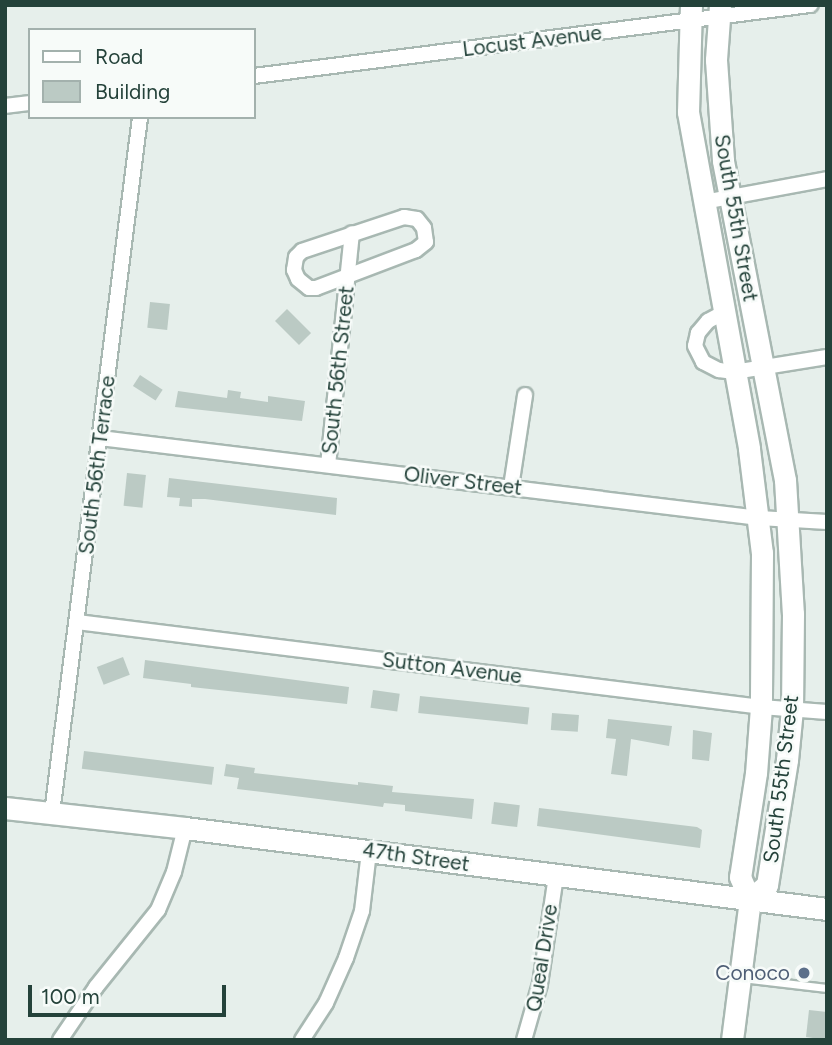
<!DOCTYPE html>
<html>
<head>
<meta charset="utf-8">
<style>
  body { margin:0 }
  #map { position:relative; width:832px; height:1045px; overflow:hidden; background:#e6efeb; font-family:Figtree,sans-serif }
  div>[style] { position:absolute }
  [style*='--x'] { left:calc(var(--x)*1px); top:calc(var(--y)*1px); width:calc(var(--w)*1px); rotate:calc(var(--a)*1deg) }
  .building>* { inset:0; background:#bbcac4; transform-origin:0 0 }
  .roads { filter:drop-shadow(2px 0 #a8b8b2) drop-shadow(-2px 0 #a8b8b2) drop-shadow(0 2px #a8b8b2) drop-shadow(0 -2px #a8b8b2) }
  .lane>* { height:7px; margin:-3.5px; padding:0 3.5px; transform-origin:3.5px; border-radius:3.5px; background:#fff }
  .street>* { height:14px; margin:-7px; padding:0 7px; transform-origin:7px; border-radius:7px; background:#fff }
  .secondary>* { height:21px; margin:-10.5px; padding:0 10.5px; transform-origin:10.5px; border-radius:10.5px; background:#fff }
  .dots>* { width:19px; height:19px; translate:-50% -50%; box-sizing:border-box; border:4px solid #f7fbf9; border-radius:50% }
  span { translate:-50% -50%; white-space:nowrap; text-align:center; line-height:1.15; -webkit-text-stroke:5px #f7fbf9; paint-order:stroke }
  .street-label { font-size:21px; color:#24423a }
  .service-label { font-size:21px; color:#4e5e75 }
  .right { translate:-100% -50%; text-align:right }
  .frame { position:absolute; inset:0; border:7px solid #24423a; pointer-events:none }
  .legend { position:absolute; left:28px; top:28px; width:228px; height:91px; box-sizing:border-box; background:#f7fbf9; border:2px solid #a3b1ad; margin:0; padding:9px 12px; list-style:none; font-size:21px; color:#24423a }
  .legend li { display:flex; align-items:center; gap:14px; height:35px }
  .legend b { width:35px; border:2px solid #a3b1ad }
  .scale { position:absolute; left:28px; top:985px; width:198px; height:32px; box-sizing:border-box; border:4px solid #24423a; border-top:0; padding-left:9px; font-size:21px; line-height:24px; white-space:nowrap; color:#24423a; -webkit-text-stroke:5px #f7fbf9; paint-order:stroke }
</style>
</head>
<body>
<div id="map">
  <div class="building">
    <div style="left:150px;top:302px;width:20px;height:26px;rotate:6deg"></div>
    <div style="left:287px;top:309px;width:34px;height:17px;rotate:45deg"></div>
    <div style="left:140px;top:375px;width:27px;height:13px;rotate:33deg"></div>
    <div style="clip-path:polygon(228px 390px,241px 392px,240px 398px,268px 402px,268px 396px,305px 401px,302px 421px,175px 407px,178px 391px,227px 398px)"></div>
    <div style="left:127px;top:473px;width:19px;height:33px;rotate:6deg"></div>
    <div style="clip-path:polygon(169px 478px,337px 498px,336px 515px,205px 499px,192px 499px,192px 507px,179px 506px,180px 498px,167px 497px)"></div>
    <div style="left:123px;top:657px;width:19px;height:28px;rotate:69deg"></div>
    <div style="clip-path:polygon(145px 660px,349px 687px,347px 704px,191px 687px,191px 684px,143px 678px)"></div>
    <div style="left:373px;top:690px;width:27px;height:18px;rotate:8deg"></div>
    <div style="left:420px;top:696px;width:110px;height:17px;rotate:6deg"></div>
    <div style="left:552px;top:713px;width:27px;height:17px;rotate:4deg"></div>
    <div style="clip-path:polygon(608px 719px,672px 726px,669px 746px,631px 739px,627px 776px,611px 774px,616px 739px,606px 738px)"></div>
    <div style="clip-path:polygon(693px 730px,712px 733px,709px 761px,692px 759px)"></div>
    <div style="left:84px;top:751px;width:131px;height:18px;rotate:7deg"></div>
    <div style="clip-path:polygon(226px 764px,255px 768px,254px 773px,358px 785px,358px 782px,393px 786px,392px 792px,474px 799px,472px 819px,405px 811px,405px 805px,384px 803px,383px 807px,237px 789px,239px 778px,224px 776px)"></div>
    <div style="left:494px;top:802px;width:26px;height:22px;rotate:7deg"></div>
    <div style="clip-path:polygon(539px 808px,697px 827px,702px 830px,700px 848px,537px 826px)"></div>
    <div style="clip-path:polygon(809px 1010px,827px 1012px,827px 1040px,806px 1037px)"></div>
  </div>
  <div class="roads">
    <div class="lane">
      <div style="--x:741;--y:978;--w:87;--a:6.6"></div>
    </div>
    <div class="street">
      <div style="--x:254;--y:76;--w:561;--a:-7.28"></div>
      <div style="--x:5;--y:106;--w:25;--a:-7"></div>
      <div style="--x:703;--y:202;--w:126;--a:-10.5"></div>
      <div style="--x:404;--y:217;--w:13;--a:9"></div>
      <div style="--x:417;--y:219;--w:11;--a:52"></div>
      <div style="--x:424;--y:228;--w:14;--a:82"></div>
      <div style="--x:426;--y:242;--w:13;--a:141"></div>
      <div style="--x:416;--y:250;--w:107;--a:159.2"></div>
      <div style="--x:316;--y:288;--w:7;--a:180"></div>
      <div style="--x:309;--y:288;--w:14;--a:-141"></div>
      <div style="--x:298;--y:279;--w:10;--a:-114"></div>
      <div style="--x:294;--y:270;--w:13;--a:-81"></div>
      <div style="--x:296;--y:257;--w:8;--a:-45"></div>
      <div style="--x:302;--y:251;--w:108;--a:-18.4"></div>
      <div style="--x:723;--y:313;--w:17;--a:152"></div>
      <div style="--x:708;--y:321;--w:16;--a:130"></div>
      <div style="--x:698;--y:333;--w:13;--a:103"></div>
      <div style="--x:695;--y:346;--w:18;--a:63"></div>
      <div style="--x:703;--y:362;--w:18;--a:27"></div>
      <div style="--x:719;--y:370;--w:15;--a:8"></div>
      <div style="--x:734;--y:372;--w:94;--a:-9.2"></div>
      <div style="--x:100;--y:438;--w:664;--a:6.92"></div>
      <div style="--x:759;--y:518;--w:68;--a:3.4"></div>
      <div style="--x:328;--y:465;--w:233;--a:-84.1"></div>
      <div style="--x:511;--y:487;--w:93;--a:-81.3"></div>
      <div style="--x:77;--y:622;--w:689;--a:7.08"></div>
      <div style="--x:761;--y:707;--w:66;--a:4.3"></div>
      <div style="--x:52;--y:813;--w:702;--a:-82.79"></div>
      <div style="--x:60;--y:1040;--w:64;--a:-55.8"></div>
      <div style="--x:96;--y:987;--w:99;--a:-51.2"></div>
      <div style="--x:158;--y:910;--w:41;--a:-67.2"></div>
      <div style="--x:174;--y:872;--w:45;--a:-76"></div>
      <div style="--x:302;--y:1040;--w:44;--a:-57"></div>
      <div style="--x:326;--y:1003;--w:49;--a:-66"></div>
      <div style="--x:346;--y:958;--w:50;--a:-71.2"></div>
      <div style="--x:362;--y:911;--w:60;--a:-83.3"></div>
      <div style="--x:524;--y:1040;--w:58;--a:-74.1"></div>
      <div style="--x:540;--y:984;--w:109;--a:-81.6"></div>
    </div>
    <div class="secondary">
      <div style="--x:691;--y:5;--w:107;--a:91.6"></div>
      <div style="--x:688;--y:112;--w:342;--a:79.7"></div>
      <div style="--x:749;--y:449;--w:105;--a:82.9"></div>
      <div style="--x:762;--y:553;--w:154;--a:90.4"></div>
      <div style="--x:761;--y:707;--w:66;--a:94.3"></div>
      <div style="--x:756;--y:773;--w:105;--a:98.7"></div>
      <div style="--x:740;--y:877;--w:24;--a:66"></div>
      <div style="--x:720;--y:5;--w:55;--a:94.2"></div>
      <div style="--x:716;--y:60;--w:101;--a:86"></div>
      <div style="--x:723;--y:161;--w:325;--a:79"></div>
      <div style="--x:785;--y:480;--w:134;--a:86.6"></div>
      <div style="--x:793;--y:614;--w:95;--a:90.6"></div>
      <div style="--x:792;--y:709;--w:51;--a:95.6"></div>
      <div style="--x:787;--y:760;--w:127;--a:99.1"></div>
      <div style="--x:767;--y:885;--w:22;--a:141"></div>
      <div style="--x:5;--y:808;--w:181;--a:6.3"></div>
      <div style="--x:185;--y:828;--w:647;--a:7.19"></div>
      <div style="--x:732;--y:1040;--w:142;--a:-82.7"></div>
    </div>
  </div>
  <div class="dots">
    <div style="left:804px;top:973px;background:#5c6f8a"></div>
  </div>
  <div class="street-label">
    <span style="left:532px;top:41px;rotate:-7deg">Locust Avenue</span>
    <span style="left:736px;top:218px;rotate:80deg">South 55th Street</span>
    <span style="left:338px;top:370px;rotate:-84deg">South 56th Street</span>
    <span style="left:97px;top:465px;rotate:-83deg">South 56th Terrace</span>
    <span style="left:463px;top:481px;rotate:7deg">Oliver Street</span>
    <span style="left:452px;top:668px;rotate:7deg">Sutton Avenue</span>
    <span style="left:781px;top:779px;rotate:-83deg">South 55th Street</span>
    <span style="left:416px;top:857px;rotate:8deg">47th Street</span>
    <span style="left:542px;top:958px;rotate:-81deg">Queal Drive</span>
  </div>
  <div class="service-label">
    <span class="right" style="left:790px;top:973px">Conoco</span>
  </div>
  <div class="frame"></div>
  <ul class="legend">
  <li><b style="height:9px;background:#fff"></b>Road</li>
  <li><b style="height:19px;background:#bbcac4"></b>Building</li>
  </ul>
  <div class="scale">100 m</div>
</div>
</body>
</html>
